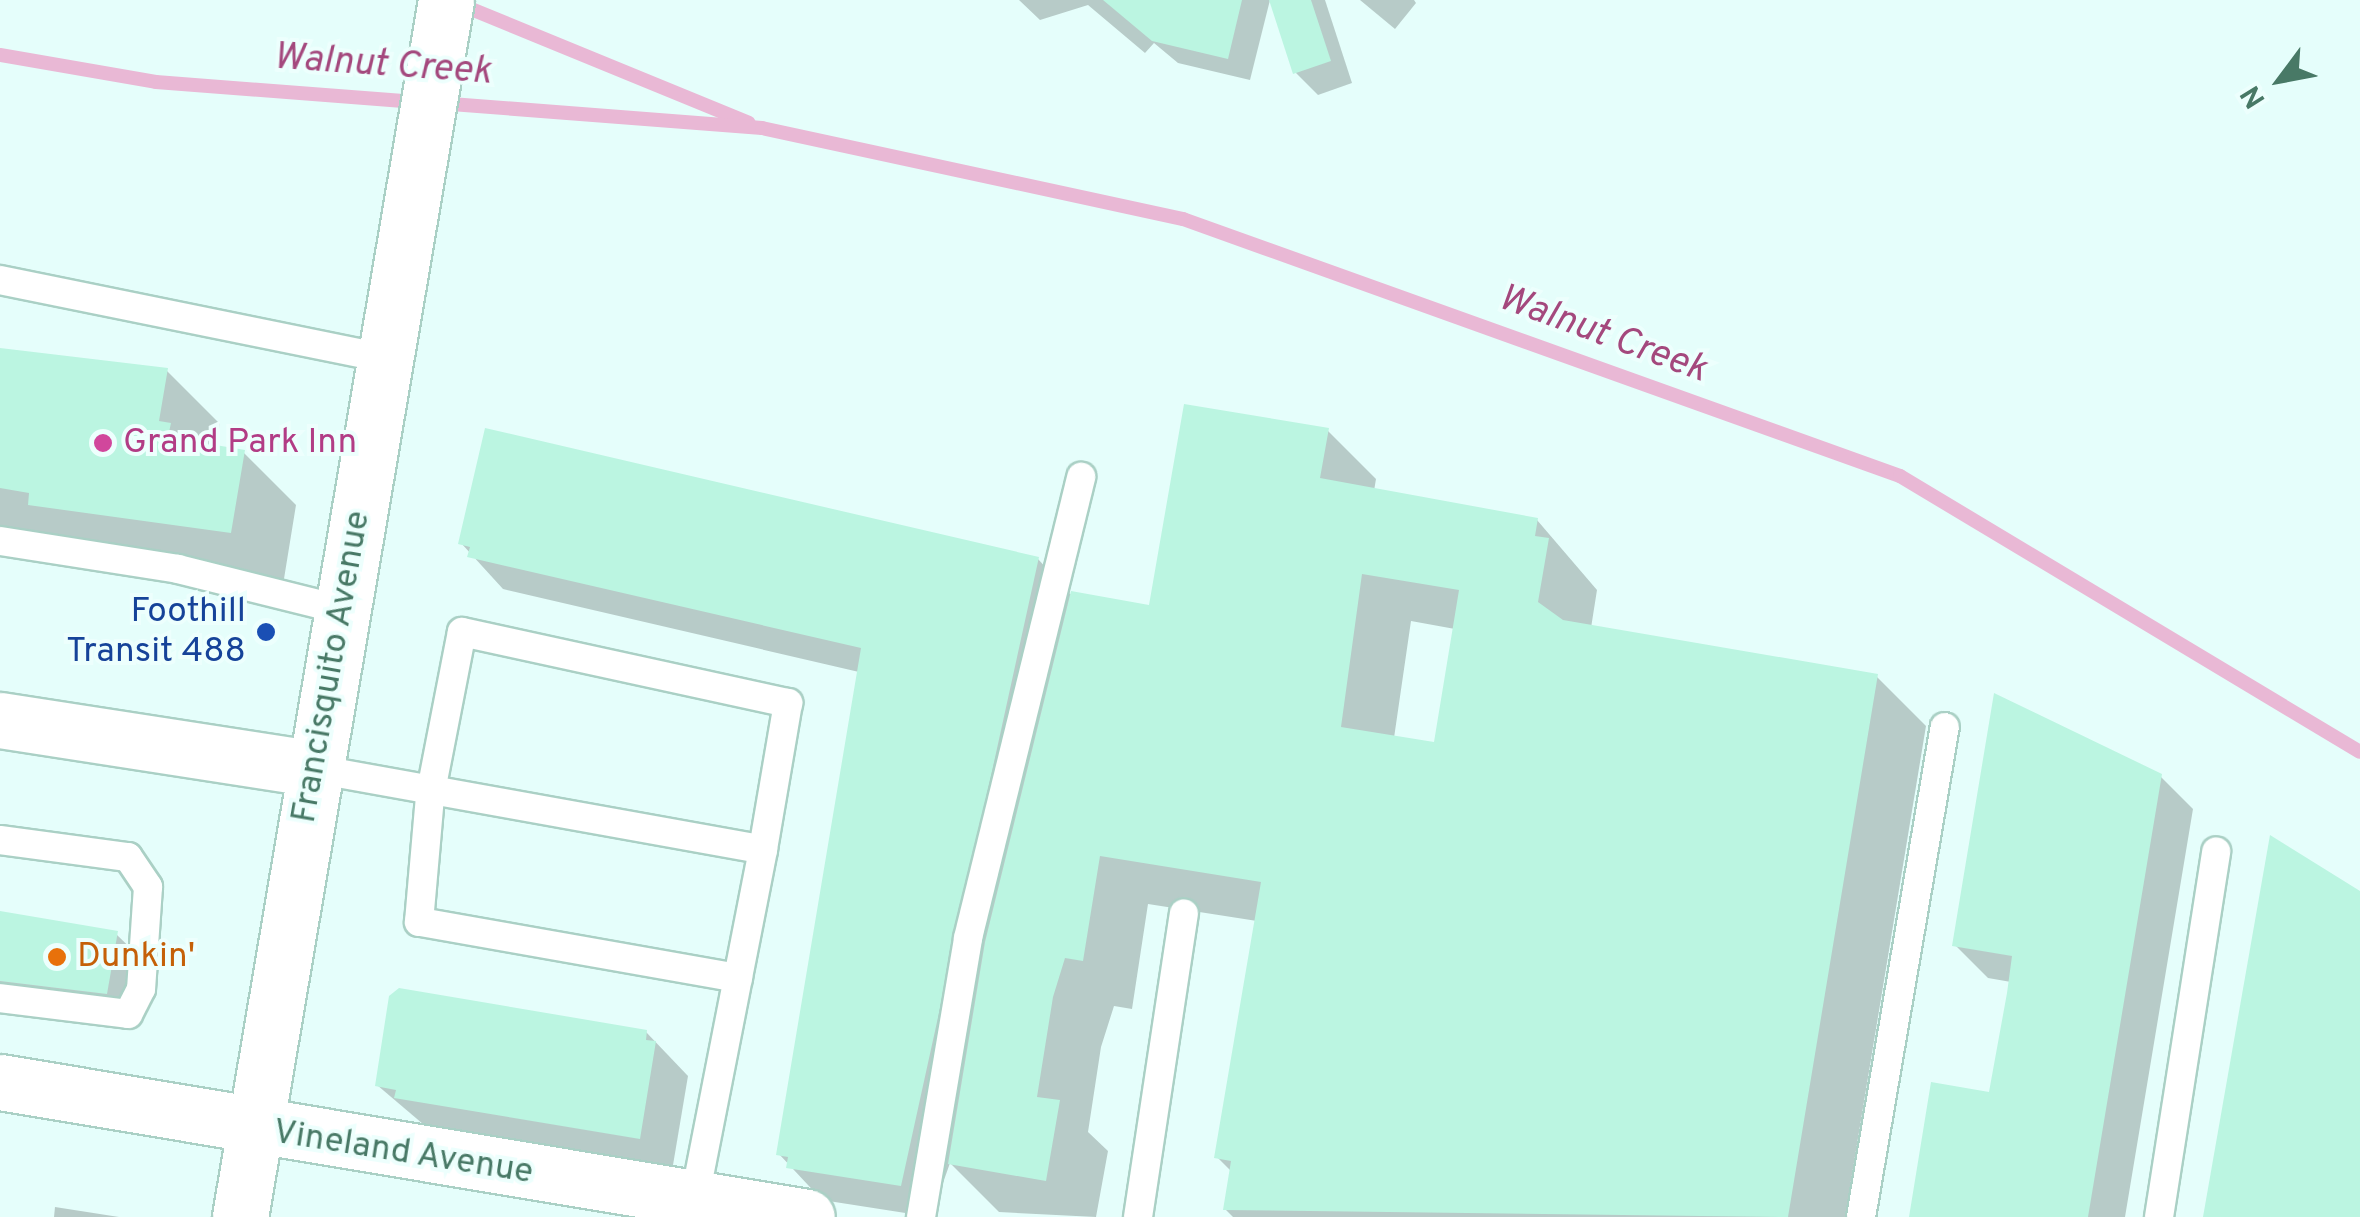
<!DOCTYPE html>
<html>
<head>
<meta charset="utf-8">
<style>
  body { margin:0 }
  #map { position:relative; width:2360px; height:1217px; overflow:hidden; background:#e5fefb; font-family:Overpass,sans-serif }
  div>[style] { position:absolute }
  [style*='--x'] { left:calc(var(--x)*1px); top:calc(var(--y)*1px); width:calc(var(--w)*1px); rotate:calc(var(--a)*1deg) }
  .shadow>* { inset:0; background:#0003 }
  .stream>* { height:14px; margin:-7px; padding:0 7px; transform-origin:7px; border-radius:7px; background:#e9b8d5 }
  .building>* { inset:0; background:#bbf5e1 }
  .roads { filter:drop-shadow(2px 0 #aad0c5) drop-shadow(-2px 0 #aad0c5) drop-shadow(0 2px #aad0c5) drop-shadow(0 -2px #aad0c5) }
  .lane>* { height:28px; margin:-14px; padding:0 14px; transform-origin:14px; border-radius:14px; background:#fff }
  .secondary>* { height:55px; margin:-27.5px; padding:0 27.5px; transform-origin:27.5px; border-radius:27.5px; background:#fff }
  .dots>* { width:28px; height:28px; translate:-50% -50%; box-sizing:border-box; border:5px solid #edfffd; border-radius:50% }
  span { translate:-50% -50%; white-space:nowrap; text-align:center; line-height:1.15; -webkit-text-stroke:8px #edfffd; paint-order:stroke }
  .hotel-label { font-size:35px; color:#b23c85 }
  .left { translate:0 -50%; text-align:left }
  .transit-label { font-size:35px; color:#164399 }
  .right { translate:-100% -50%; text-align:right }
  .street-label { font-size:35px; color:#487966 }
  .food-label { font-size:35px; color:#c56008 }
  .water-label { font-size:38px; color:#a4487d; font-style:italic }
  .north { position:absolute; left:2230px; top:30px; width:100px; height:100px; -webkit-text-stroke:8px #edfffd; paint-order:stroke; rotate:238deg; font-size:28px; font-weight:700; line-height:40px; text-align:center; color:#487966 }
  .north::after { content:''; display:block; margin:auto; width:35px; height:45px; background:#487966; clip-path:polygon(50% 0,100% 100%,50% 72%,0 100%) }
</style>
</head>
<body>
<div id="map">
  <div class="shadow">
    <div style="clip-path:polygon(1019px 0,1270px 0,1250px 80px,1178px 63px,1154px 43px,1145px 53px,1088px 5px,1040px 20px)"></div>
    <div style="clip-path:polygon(1271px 0,1325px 0,1352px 83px,1318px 95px,1295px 72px)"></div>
    <div style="clip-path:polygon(1360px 0,1414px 0,1416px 3px,1395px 29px)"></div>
    <div style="clip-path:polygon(0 350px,167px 371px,220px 424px,216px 448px,243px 452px,296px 505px,283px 585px,0 529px)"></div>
    <div style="clip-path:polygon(evenodd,1327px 430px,1376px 479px,1374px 491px,1537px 520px,1597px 590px,1591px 628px,1877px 677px,1926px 726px,1845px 1217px,1233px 1217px,1225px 1209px,1232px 1172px,1217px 1157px,1257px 921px,1148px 904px,1132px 1009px,1114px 1006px,1101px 1047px,1088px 1132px,1108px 1151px,1096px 1217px,999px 1212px,950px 1163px,931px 1217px,822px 1200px,779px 1154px,859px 672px,503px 589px,461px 543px,1038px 559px,1070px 594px,1151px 608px,1327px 430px,1411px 621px,1455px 629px,1436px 745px,1394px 738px,1411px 621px)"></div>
    <div style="clip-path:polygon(2160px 776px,2193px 809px,2125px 1217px,1911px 1217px,1991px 1094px,2011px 982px,1988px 978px,1955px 945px)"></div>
    <div style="clip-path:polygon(0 913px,116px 934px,149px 966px,139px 1025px,0 1005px)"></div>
    <div style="clip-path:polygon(646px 1032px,688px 1076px,672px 1171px,430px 1130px,377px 1085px)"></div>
    <div style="clip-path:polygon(55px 1207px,119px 1217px,54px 1217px)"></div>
  </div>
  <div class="stream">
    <div style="--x:459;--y:4;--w:313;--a:22.3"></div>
    <div style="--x:0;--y:55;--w:158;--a:9.8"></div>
    <div style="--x:156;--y:82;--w:261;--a:4.4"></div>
    <div style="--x:438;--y:103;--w:325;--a:4.4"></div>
    <div style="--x:762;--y:128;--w:431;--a:12.2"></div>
    <div style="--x:1183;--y:219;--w:762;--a:19.72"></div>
    <div style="--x:1900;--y:476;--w:536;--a:30.96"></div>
  </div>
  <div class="building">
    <div style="clip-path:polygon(1103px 0,1242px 0,1228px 59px,1152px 41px)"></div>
    <div style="clip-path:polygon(1269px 0,1311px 0,1331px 61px,1293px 74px)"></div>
    <div style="clip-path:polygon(0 348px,168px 368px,159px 421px,171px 423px,168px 437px,245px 450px,231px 533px,28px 505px,29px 493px,0 488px)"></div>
    <div style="clip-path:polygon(evenodd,1184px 404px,1329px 428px,1320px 478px,1538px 518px,1535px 536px,1549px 538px,1538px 602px,1563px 620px,1878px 674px,1788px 1217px,1223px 1210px,1231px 1161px,1214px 1158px,1261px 882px,1100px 856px,1083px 961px,1065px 958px,1053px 997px,1037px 1097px,1060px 1100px,1046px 1181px,948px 1164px,985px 942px,1071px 591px,1149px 605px,1184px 404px,1362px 574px,1459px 590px,1434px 742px,1341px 727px,1362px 574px)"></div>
    <div style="clip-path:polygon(485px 428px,1039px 557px,901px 1186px,786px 1168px,788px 1157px,776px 1155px,861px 648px,467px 557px,470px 547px,458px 544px)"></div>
    <div style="clip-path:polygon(1994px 693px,2162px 774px,2088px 1217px,1909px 1217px,1931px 1082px,1989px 1092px,2007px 993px,2012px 956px,1952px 946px)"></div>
    <div style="clip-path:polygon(2270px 835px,2360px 891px,2360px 1217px,2203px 1217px)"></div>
    <div style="clip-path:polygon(0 911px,118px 931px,107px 994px,0 981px)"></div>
    <div style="clip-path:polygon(399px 988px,647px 1030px,646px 1040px,656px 1041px,640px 1139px,394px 1098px,396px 1090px,375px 1086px,389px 996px)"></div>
  </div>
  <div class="roads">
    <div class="lane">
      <div style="--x:0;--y:280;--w:393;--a:11.5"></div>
      <div style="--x:0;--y:541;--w:180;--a:8.9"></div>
      <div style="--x:178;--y:569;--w:169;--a:14"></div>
      <div style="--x:315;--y:769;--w:455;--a:10.2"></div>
      <div style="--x:763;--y:850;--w:358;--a:101.1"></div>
      <div style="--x:0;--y:840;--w:129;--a:7.6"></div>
      <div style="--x:128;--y:857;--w:36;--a:56"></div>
      <div style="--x:148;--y:887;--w:102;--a:93.9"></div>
      <div style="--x:141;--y:989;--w:28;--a:117"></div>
      <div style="--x:128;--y:1014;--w:129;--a:-172.9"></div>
      <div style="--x:738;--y:978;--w:324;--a:-170"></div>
      <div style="--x:419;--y:922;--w:126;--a:-85"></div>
      <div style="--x:430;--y:796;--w:167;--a:-79"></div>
      <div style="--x:462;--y:632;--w:334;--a:12.3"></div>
      <div style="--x:788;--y:703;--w:149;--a:99.7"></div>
      <div style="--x:921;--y:1217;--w:283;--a:-80.4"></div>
      <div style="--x:968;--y:938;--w:475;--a:-76.2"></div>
      <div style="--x:1138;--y:1217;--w:307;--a:-81.4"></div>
      <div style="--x:1861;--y:1217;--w:497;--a:-80.3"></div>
      <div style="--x:2159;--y:1217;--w:370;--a:-81.1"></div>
    </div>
    <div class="secondary">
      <div style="--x:0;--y:720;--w:319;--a:8.8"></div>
      <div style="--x:0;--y:1082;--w:818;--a:9.5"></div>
      <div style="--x:240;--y:1217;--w:1234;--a:-80.39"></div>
    </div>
  </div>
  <div class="dots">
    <div style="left:103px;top:443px;background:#d1479c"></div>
    <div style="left:266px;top:632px;background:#1a4fb4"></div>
    <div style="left:57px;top:957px;background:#e8710a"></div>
  </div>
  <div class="hotel-label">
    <span class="left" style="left:123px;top:443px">Grand Park Inn</span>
  </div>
  <div class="transit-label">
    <span class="right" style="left:246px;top:632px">Foothill<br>Transit 488</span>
  </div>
  <div class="street-label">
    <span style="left:332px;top:667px;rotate:-80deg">Francisquito Avenue</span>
    <span style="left:403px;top:1153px;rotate:9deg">Vineland Avenue</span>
  </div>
  <div class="food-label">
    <span class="left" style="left:77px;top:957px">Dunkin'</span>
  </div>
  <div class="water-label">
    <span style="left:382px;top:66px;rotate:4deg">Walnut Creek</span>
    <span style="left:1602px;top:335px;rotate:20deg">Walnut Creek</span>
  </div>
  <div class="north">N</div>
</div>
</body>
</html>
